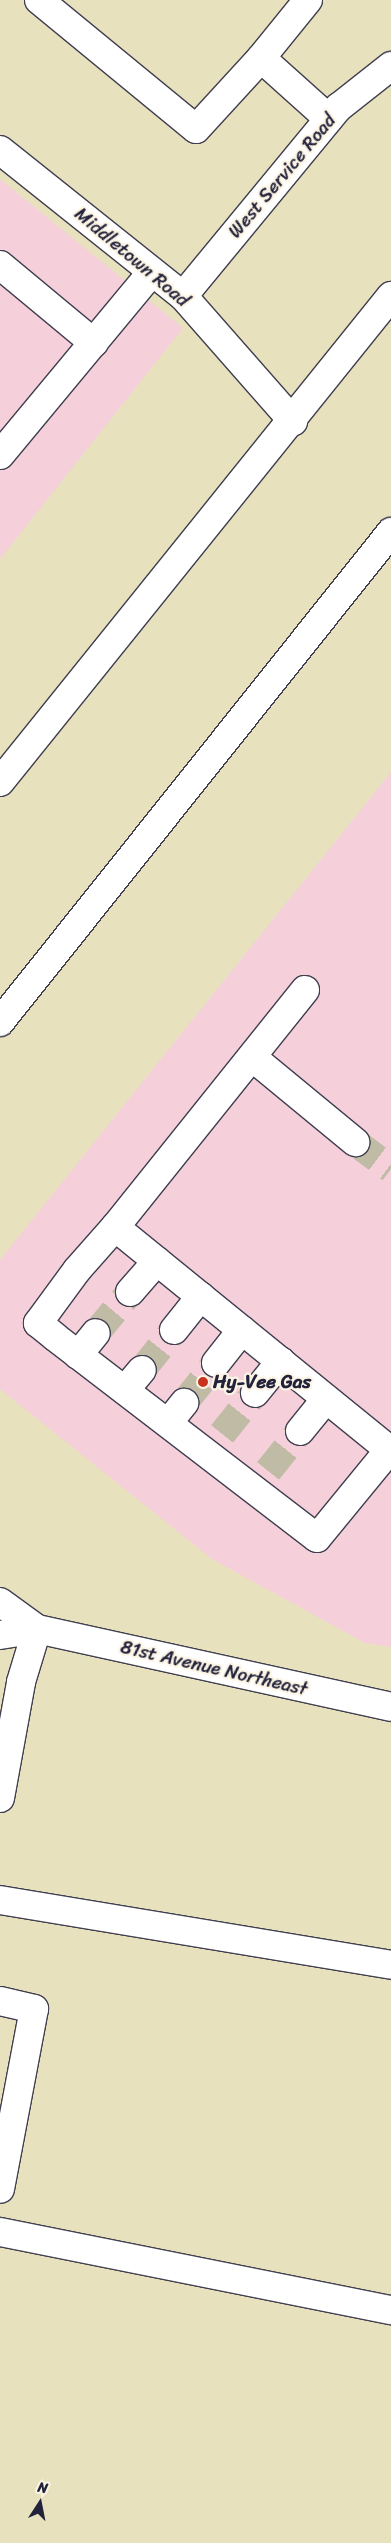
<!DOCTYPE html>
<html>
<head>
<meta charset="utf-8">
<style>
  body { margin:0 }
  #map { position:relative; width:391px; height:2543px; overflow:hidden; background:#e8e1be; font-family:Sriracha,sans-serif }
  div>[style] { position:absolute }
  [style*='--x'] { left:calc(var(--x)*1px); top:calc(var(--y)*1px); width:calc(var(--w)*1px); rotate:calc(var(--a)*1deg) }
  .built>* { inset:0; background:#f5cfda }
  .minor-tunnel>* { height:28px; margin-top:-14px; transform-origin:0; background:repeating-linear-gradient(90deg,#c0bba4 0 28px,transparent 0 42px) }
  .roads { filter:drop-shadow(1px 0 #403f4f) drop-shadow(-1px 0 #403f4f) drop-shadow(0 1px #403f4f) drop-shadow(0 -1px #403f4f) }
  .minor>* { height:28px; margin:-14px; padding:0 14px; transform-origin:14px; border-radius:14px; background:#fff }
  .highway>* { height:28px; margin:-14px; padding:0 14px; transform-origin:14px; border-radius:14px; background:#fff }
  .dots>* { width:14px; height:14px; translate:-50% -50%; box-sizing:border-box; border:2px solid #fcf5e5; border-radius:50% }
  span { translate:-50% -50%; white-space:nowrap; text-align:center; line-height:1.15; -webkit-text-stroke:4.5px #fcf5e5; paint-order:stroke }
  .street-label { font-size:19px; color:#22223b }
  .poi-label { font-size:19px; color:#22223b; font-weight:700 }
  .left { translate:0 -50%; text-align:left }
  .north { position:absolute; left:15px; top:2478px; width:50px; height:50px; -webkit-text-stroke:4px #fcf5e5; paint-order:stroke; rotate:11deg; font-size:14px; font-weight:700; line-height:20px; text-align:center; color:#22223b }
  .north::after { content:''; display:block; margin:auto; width:18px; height:22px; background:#22223b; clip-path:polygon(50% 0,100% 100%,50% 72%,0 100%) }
</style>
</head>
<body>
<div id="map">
  <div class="built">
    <div style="clip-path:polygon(0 179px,183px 328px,0 559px)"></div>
    <div style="clip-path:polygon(391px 772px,391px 1647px,365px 1643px,212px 1559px,0 1389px,0 1260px)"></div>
  </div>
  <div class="minor-tunnel">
    <div style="--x:355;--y:1142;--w:45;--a:36.9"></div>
    <div style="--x:96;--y:1333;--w:53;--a:-50.3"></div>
    <div style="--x:142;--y:1370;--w:51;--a:-51.3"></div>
    <div style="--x:184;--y:1403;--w:51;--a:-51.3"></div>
    <div style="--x:222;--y:1434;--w:53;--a:-51.2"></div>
    <div style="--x:268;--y:1471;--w:51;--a:-51.3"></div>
  </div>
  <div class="roads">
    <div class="minor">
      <div style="--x:39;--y:0;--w:203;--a:39.4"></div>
      <div style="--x:196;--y:129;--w:96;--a:-47.5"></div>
      <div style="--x:308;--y:0;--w:75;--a:129"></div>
      <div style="--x:261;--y:58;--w:91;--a:41.9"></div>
      <div style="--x:0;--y:150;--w:234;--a:38.6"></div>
      <div style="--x:183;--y:296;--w:167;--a:48.7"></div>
      <div style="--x:0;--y:265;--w:122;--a:39.7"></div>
      <div style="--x:183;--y:296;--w:245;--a:-50.5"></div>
      <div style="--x:339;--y:107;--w:66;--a:-38.3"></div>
      <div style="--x:0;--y:455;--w:238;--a:-50.3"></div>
      <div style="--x:305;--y:990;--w:304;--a:128.7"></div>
      <div style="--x:115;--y:1227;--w:355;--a:39.1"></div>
      <div style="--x:252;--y:1057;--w:134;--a:39.5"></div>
      <div style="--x:115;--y:1227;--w:57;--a:131.5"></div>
      <div style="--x:77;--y:1270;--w:66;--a:126.3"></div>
      <div style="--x:38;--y:1323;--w:22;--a:39"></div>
      <div style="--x:55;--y:1337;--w:330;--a:37.5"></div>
      <div style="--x:317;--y:1538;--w:114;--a:-50.7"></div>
      <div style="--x:130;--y:1292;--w:41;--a:-48.9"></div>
      <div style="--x:174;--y:1330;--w:43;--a:-51.5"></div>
      <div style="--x:78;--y:1355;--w:28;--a:-51"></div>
      <div style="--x:216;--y:1363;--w:42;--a:-51.8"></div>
      <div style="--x:125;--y:1390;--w:26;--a:-50"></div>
      <div style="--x:255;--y:1393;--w:41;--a:-50.9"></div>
      <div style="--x:168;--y:1423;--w:26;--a:-51"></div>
      <div style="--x:300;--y:1431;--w:41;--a:-50.9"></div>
      <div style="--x:0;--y:1602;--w:46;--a:36.1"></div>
      <div style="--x:0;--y:1635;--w:37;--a:-9"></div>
      <div style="--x:37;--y:1629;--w:362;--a:12.4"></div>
      <div style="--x:0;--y:1798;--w:118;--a:-79.7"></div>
      <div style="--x:21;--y:1682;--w:55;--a:-73.2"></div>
      <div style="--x:0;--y:1900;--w:396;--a:9.4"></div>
      <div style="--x:0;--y:2001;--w:35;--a:13"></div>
      <div style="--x:34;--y:2009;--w:183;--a:100.7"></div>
      <div style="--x:0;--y:2232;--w:399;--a:11.3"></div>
    </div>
    <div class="highway">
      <div style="--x:0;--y:782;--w:624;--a:-51.18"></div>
      <div style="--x:0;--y:1022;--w:627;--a:-51.41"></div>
    </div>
  </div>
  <div class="dots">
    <div style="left:203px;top:1382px;background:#c8321e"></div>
  </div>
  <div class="street-label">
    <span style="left:282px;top:176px;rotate:-50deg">West Service Road</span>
    <span style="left:132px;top:257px;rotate:40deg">Middletown Road</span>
    <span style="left:214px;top:1668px;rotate:13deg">81st Avenue Northeast</span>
  </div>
  <div class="poi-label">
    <span class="left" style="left:213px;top:1382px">Hy-Vee Gas</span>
  </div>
  <div class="north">N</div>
</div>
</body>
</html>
